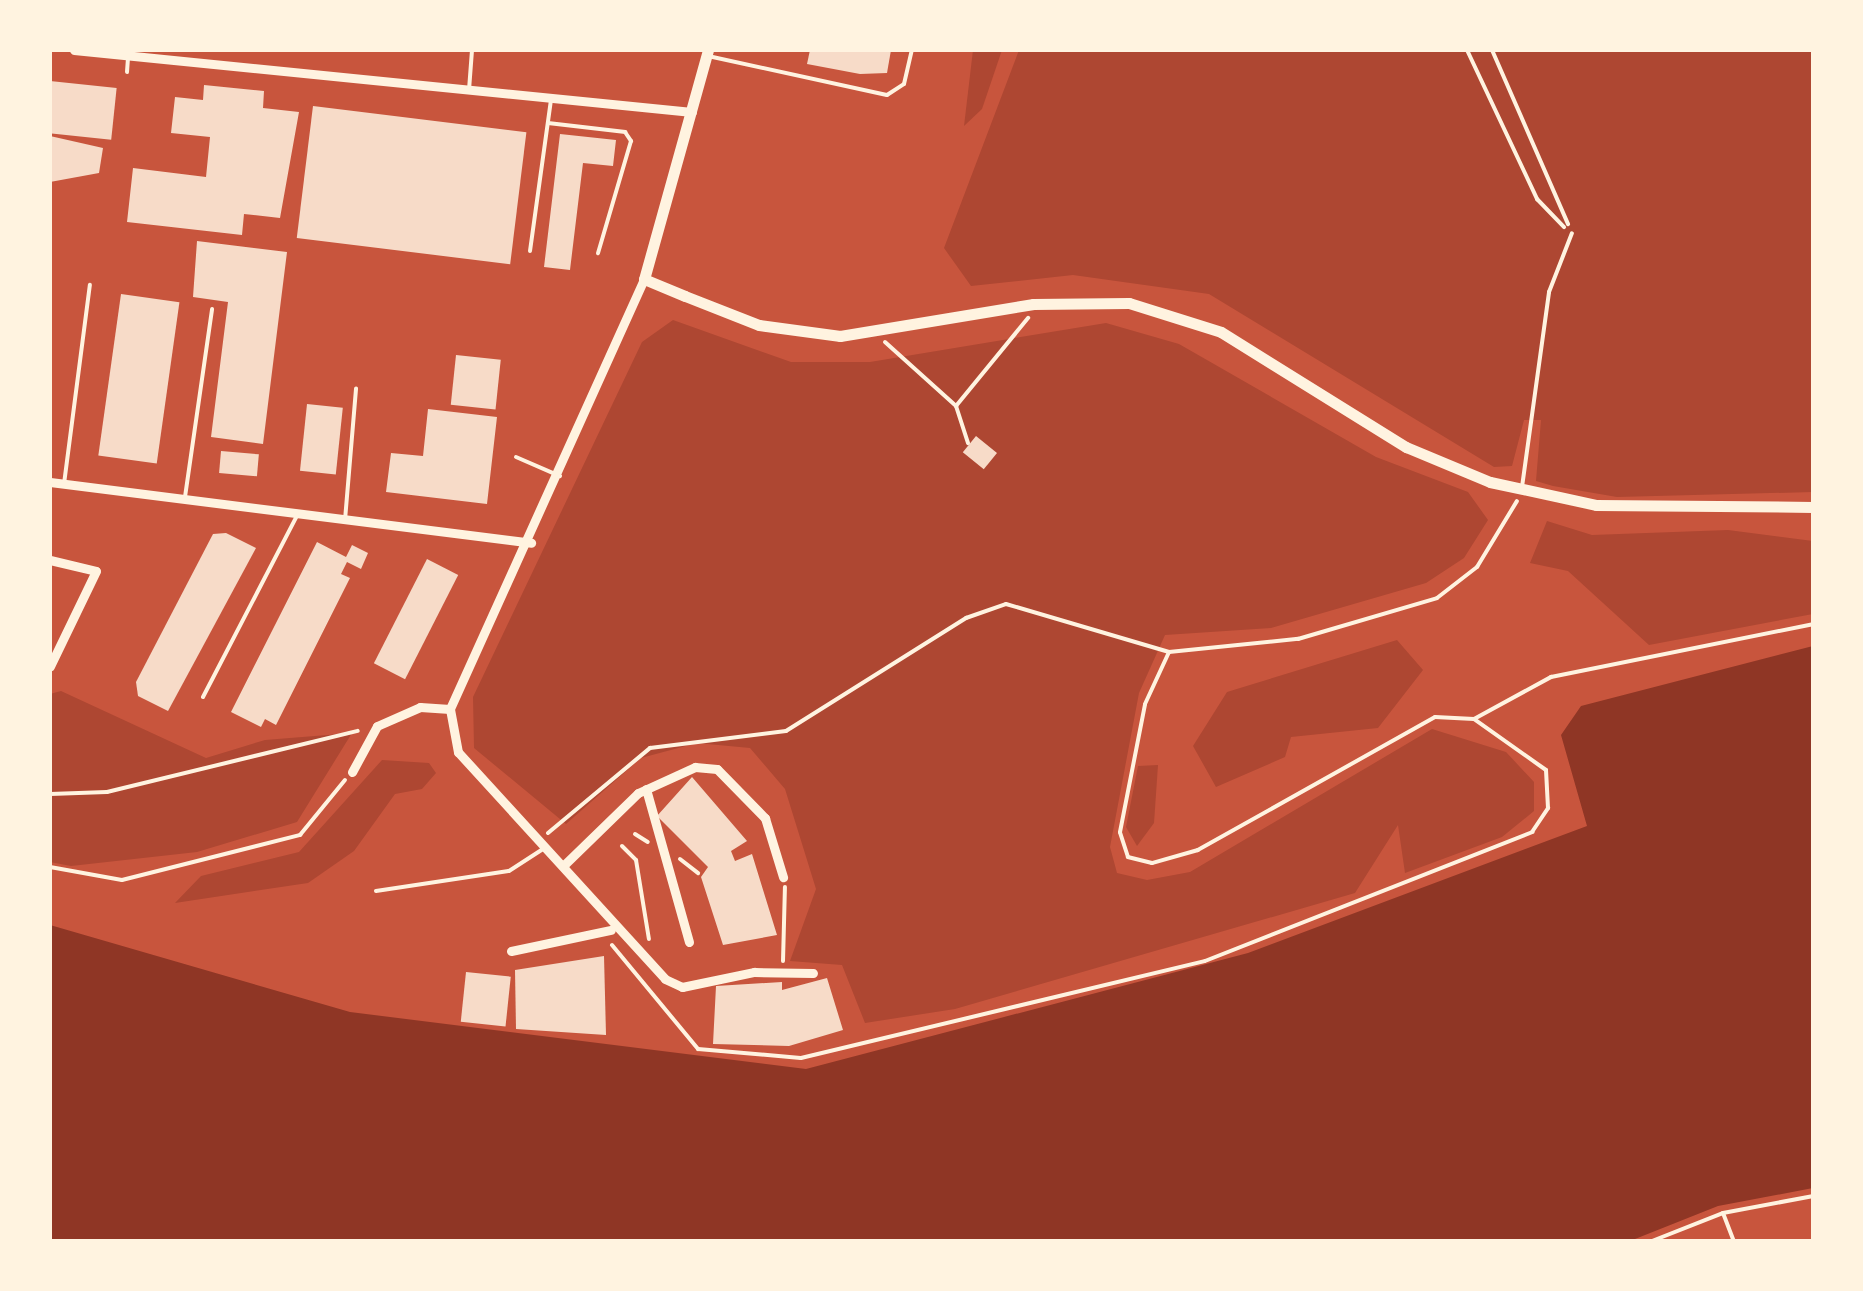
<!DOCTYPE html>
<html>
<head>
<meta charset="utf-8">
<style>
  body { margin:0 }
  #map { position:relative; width:1863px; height:1291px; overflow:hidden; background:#c8553d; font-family:"Times New Roman",serif }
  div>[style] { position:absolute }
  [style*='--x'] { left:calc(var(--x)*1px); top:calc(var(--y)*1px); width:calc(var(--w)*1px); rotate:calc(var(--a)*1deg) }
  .green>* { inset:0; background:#ae4732 }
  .water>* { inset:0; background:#8f3625 }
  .building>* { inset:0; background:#f7dbc8; transform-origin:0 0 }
  .path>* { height:4px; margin:-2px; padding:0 2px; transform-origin:2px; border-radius:2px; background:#fff3e0 }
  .service>* { height:4px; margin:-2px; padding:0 2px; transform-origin:2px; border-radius:2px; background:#fff3e0 }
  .minor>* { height:9px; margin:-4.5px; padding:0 4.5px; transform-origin:4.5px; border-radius:4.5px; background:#fff3e0 }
  .tertiary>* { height:11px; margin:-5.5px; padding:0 5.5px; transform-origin:5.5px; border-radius:5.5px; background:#fff3e0 }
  span { translate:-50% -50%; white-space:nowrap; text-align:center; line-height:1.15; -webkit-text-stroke:10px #fff3e0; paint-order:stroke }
  .frame { position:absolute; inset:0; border:52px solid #fff3e0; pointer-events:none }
</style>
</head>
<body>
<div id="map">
  <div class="green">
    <div style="clip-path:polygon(973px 50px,1002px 50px,982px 109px,964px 126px)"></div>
    <div style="clip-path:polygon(1019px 50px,1813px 50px,1813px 492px,1617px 497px,1553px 486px,1536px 481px,1541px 420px,1524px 420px,1512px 466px,1494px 467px,1209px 294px,1073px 275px,971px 286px,944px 248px)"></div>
    <div style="clip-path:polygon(673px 320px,791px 362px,870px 362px,1106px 323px,1179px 344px,1376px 457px,1468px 492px,1488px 520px,1464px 558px,1426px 583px,1271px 628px,1165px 635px,1139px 693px,1110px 847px,1117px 873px,1147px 880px,1190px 872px,1432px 729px,1506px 752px,1534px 782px,1534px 811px,1502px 837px,1405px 873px,1398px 825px,1355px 893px,955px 1009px,865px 1023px,842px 965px,790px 961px,816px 889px,785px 789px,750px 748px,697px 743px,641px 758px,566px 824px,474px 748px,473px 697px,642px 342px)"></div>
    <div style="clip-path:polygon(1547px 521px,1592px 535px,1728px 530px,1813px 541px,1813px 614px,1649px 645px,1568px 571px,1530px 563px)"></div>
    <div style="clip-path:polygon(1397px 640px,1423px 670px,1378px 728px,1291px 737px,1285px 757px,1216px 787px,1193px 746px,1227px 692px)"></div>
    <div style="clip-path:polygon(61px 691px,206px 758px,265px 740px,352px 733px,297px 822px,197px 852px,71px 866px,50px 862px,50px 694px)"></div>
    <div style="clip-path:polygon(382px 760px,429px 763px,436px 773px,422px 789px,395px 794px,354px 851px,308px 883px,175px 903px,201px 876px,299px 852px)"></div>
    <div style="clip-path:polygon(1158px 765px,1154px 823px,1137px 846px,1126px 827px,1138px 766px)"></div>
  </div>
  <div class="water">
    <div style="clip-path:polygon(1813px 646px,1813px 1188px,1718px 1206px,1630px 1241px,50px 1241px,50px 925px,350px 1012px,806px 1069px,1248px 953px,1587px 826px,1561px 735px,1581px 706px)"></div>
  </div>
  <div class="building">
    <div style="clip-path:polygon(810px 50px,891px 50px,887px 73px,860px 74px,807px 64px)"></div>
    <div style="left:50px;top:81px;width:67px;height:52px;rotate:6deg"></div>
    <div style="clip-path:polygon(204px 85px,264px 91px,263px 108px,299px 112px,280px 218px,244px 214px,242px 235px,127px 222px,133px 168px,206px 177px,210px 137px,171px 133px,175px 97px,203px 100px)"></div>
    <div style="left:313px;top:106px;width:215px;height:133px;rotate:7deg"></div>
    <div style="clip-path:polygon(560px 134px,616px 140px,613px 166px,583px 163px,570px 270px,544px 267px)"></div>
    <div style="clip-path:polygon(50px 136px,103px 148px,99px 173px,50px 182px)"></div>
    <div style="clip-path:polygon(197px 241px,287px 252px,263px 444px,211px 437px,228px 302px,193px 297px)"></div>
    <div style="left:121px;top:294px;width:59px;height:163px;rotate:8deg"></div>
    <div style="left:456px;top:355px;width:45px;height:50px;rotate:6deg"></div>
    <div style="left:307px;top:404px;width:36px;height:67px;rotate:6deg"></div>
    <div style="clip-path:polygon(428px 409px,497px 417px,487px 504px,386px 492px,391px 453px,423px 456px)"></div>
    <div style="left:976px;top:436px;width:27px;height:21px;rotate:39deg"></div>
    <div style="left:221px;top:451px;width:38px;height:22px;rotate:5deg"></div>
    <div style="clip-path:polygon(226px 533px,256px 548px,168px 711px,138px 696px,136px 682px,213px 534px)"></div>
    <div style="clip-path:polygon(317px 542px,346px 557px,352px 545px,368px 553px,361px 569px,347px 562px,341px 574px,350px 578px,276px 725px,265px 719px,261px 727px,231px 712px)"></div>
    <div style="left:427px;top:559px;width:35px;height:117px;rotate:27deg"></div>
    <div style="clip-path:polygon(692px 777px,747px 841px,731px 851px,735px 861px,752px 854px,777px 935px,723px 945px,701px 877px,708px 867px,657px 816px)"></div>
    <div style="clip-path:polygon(604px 956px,606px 1035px,516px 1029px,515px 970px)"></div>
    <div style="left:466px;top:972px;width:45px;height:50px;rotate:6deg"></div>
    <div style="clip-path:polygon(827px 978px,843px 1030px,789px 1046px,713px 1044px,716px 986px,782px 982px,782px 990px)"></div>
  </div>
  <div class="path">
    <div style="--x:1467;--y:50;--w:165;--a:64.8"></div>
    <div style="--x:1537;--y:199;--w:39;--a:46"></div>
    <div style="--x:1492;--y:50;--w:190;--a:66.4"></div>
    <div style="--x:885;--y:342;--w:96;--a:42"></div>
    <div style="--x:956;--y:406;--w:39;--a:72"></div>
    <div style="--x:956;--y:406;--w:114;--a:-50.7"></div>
    <div style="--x:1474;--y:719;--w:88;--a:-28.6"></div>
    <div style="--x:1551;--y:677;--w:267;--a:-11.4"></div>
    <div style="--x:50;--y:794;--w:57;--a:-2"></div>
    <div style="--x:107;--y:792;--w:258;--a:-13.7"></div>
    <div style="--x:548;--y:833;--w:133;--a:-39.8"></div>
    <div style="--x:650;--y:748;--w:137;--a:-7.1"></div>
    <div style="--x:786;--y:731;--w:213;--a:-32.1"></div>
    <div style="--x:966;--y:618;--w:42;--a:-19.3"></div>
    <div style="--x:1006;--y:604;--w:170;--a:16.4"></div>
    <div style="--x:635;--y:834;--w:15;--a:32"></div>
    <div style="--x:622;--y:846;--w:20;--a:45"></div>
    <div style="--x:636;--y:860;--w:80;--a:80.7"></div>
    <div style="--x:680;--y:859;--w:23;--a:38"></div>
    <div style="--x:50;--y:867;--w:73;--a:10.2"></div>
    <div style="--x:122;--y:880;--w:184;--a:-14.2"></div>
    <div style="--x:300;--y:835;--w:71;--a:-50.7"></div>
    <div style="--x:612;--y:945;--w:135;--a:50.4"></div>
    <div style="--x:698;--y:1049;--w:103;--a:5"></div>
    <div style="--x:801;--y:1058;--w:415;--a:-13.5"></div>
    <div style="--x:1205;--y:961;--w:352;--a:-21.5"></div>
    <div style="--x:1532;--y:832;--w:29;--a:-56"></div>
    <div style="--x:1548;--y:808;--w:38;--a:-93"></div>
    <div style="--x:1546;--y:770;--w:88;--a:-144.7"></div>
    <div style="--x:1474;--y:719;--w:39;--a:-177"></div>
    <div style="--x:1435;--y:717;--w:272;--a:150.7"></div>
    <div style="--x:1198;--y:850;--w:48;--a:164.2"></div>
    <div style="--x:1152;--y:863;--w:25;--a:-166"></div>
    <div style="--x:1128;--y:857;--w:26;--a:-108"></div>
    <div style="--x:1120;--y:832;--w:130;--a:-78.9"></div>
    <div style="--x:1145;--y:704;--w:57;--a:-65.2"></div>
    <div style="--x:1169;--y:652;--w:130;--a:-5.8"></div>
    <div style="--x:1298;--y:639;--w:145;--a:-16.4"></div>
    <div style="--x:1437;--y:598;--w:51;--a:-37.8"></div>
    <div style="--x:1477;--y:567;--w:77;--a:-58.8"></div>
    <div style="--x:783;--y:961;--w:74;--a:-88.5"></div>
    <div style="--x:1723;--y:1213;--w:30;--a:69"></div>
    <div style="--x:1652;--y:1241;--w:76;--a:-21.5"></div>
    <div style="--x:1723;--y:1213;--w:92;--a:-10.7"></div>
  </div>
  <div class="service">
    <div style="--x:708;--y:56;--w:183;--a:12.3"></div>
    <div style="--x:887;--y:95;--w:20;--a:-33"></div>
    <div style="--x:904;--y:84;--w:35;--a:-77"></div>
    <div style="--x:127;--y:72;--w:15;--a:-86"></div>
    <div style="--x:469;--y:90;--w:40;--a:-85.7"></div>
    <div style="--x:548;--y:123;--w:78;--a:6.7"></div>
    <div style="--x:625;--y:132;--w:11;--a:56"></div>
    <div style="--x:631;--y:141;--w:117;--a:106.4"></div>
    <div style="--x:530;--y:251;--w:153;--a:-82.1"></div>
    <div style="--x:516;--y:457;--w:48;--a:23.4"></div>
    <div style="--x:64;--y:484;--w:201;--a:-82.6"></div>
    <div style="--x:1522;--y:487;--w:197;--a:-82.1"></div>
    <div style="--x:1549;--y:292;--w:63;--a:-68.7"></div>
    <div style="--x:185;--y:497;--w:190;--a:-81.8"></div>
    <div style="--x:345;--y:520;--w:132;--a:-85.2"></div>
    <div style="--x:203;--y:697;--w:206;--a:-62.6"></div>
    <div style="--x:376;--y:891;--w:134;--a:-8.6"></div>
    <div style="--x:509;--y:871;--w:40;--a:-32.9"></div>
  </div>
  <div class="minor">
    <div style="--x:74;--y:50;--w:621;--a:5.73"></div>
    <div style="--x:644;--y:279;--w:472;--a:114.3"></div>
    <div style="--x:450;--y:709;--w:44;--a:79.5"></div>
    <div style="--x:458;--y:752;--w:307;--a:47.6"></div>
    <div style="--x:665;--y:979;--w:19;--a:25"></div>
    <div style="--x:682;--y:987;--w:74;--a:-11.8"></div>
    <div style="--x:754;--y:972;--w:59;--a:1"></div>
    <div style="--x:50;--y:482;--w:485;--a:7.2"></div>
    <div style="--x:50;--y:560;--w:47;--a:13.4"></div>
    <div style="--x:96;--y:571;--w:106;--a:115.8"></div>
    <div style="--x:352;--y:772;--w:52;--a:-61.5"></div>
    <div style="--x:377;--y:726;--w:47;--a:-23.8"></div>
    <div style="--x:420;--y:707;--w:30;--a:4"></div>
    <div style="--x:646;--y:789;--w:159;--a:74.3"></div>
    <div style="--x:565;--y:864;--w:102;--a:-44.2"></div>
    <div style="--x:638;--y:793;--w:63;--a:-24.5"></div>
    <div style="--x:695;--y:767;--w:22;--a:5"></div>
    <div style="--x:717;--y:769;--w:69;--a:45.6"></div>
    <div style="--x:765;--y:818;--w:62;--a:73"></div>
    <div style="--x:511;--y:951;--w:102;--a:-11.9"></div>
  </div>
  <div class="tertiary">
    <div style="--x:708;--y:50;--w:238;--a:105.6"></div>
    <div style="--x:644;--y:279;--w:44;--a:22.5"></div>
    <div style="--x:685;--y:296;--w:79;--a:21.4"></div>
    <div style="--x:759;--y:325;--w:82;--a:7.7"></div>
    <div style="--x:840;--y:336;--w:196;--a:-9.4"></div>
    <div style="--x:1033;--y:304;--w:96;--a:-0.6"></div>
    <div style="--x:1129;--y:303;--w:96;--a:17.5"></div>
    <div style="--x:1221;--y:332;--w:218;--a:31.9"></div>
    <div style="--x:1406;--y:447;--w:91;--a:22.6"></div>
    <div style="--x:1490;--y:482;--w:108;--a:12.2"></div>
    <div style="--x:1596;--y:505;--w:217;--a:0.5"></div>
  </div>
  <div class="frame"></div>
</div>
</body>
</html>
